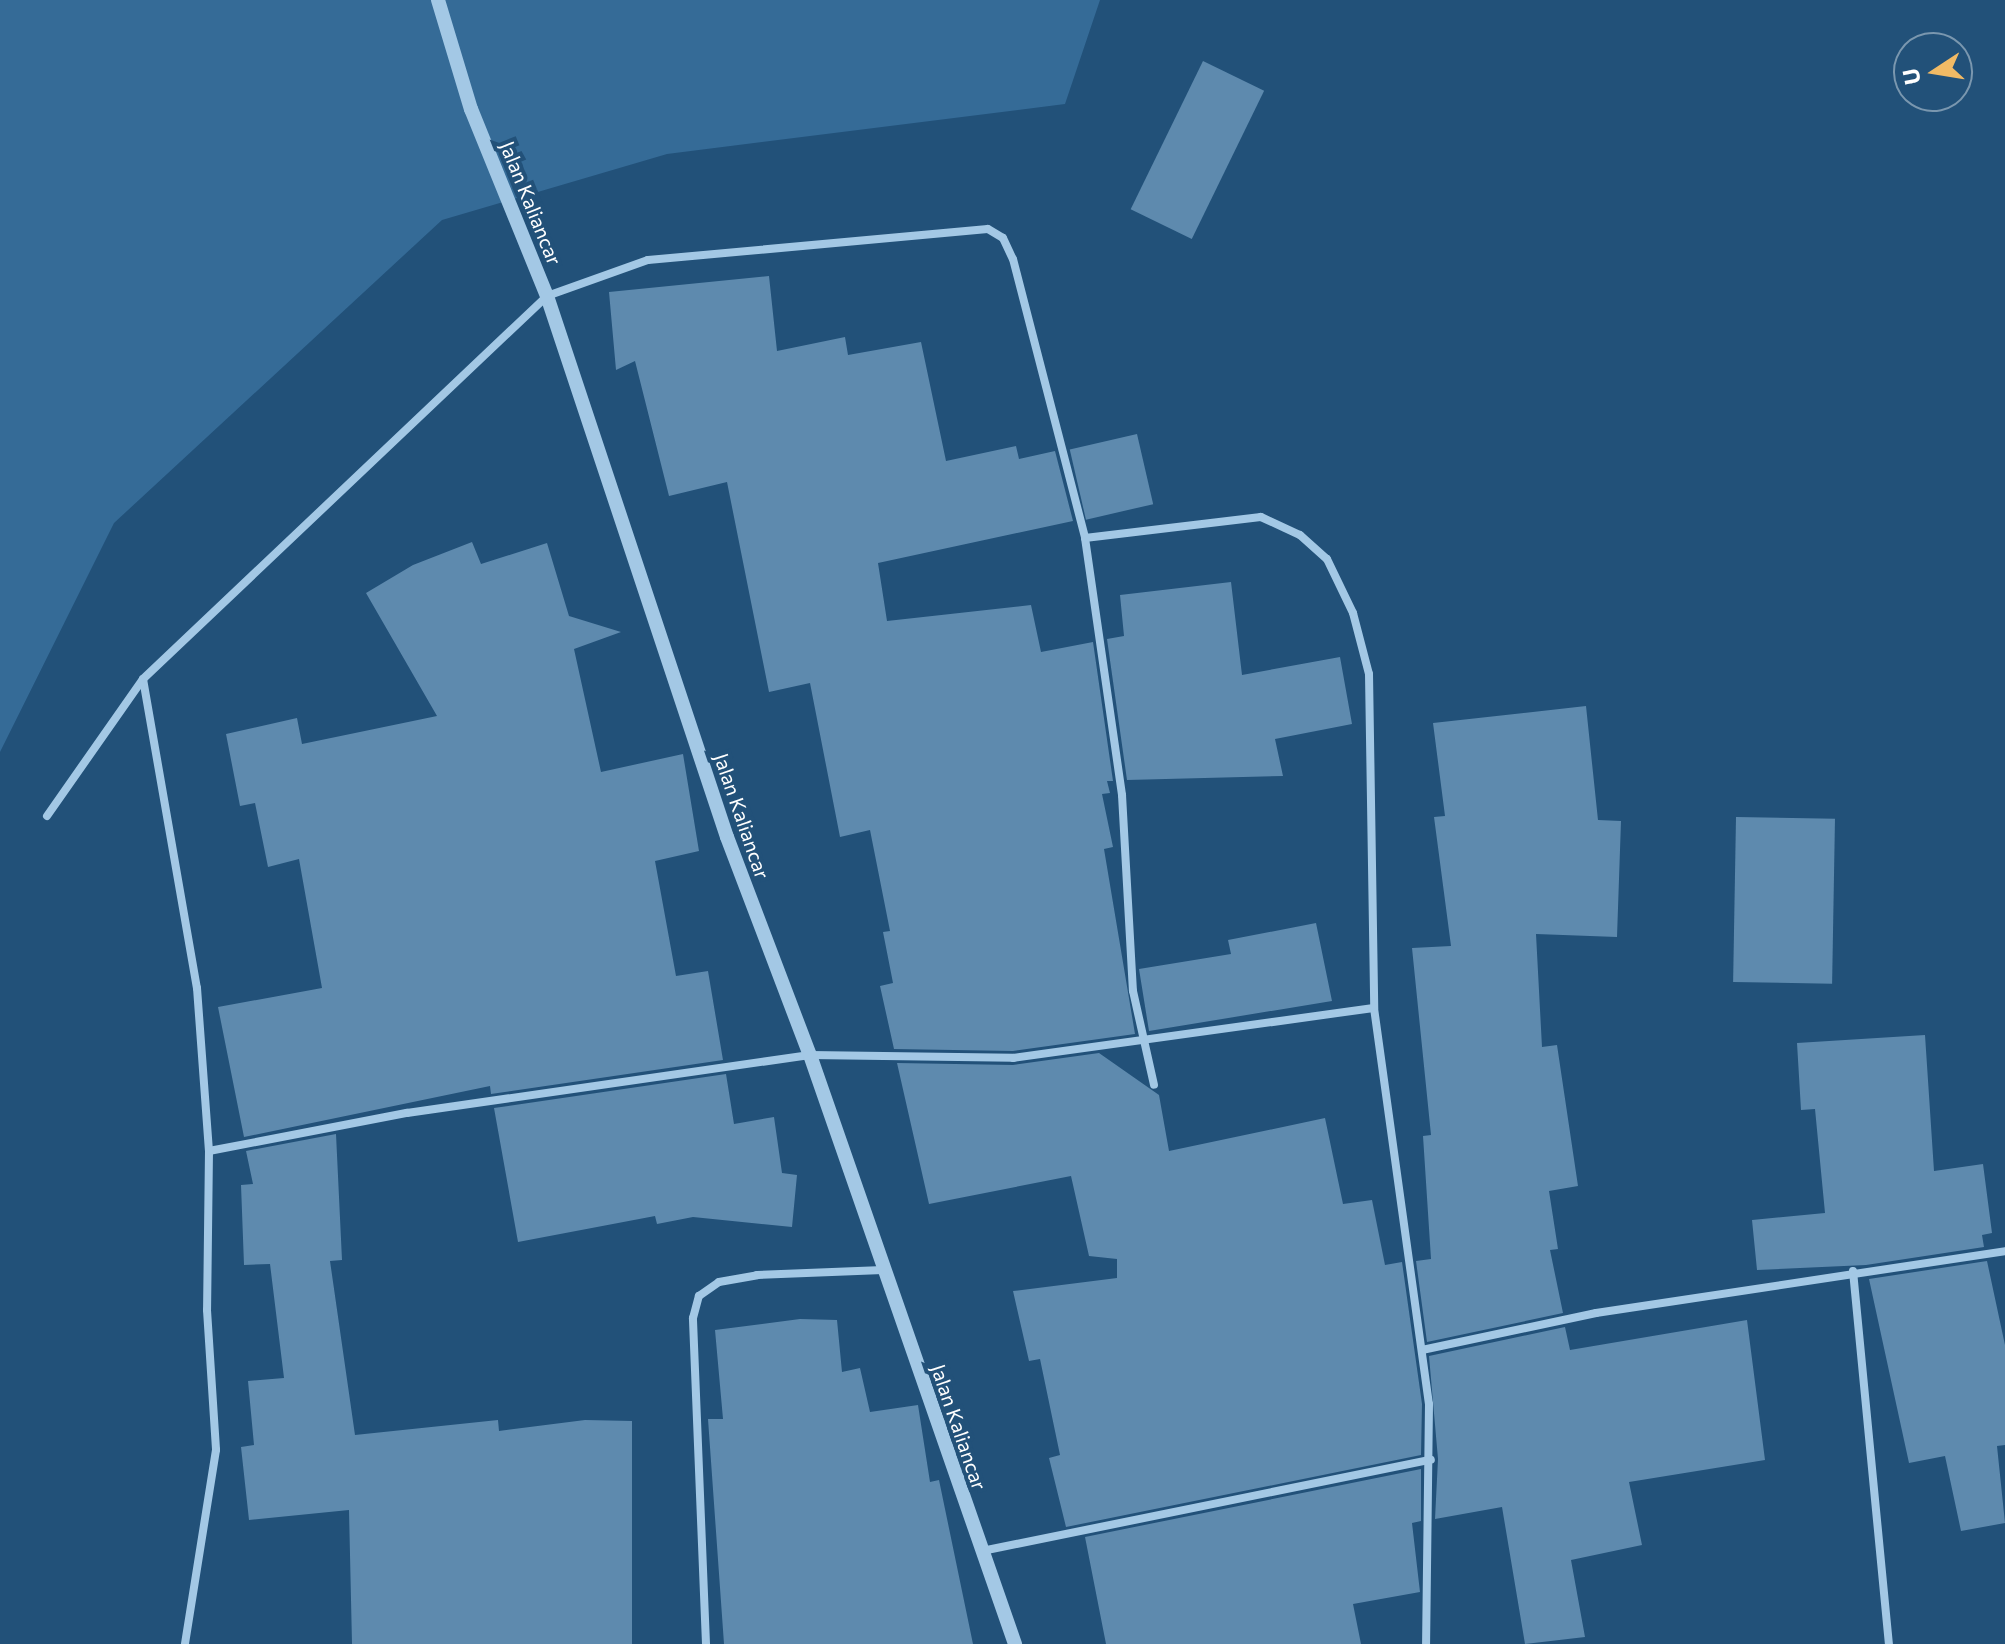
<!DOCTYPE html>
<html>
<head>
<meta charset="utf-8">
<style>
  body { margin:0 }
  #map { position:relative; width:2005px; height:1644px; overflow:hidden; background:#225179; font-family:Commissioner,sans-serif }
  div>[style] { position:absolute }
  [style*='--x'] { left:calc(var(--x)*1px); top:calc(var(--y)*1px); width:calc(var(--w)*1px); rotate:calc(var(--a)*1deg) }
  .green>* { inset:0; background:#356b97 }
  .building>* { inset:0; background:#5e8aae; transform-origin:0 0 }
  .minor>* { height:8px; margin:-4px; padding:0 4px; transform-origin:4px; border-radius:4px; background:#a3c8e5 }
  .tertiary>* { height:14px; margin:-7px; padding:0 7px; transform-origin:7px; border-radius:7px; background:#a3c8e5 }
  span { translate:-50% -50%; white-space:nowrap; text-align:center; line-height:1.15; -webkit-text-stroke:8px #225179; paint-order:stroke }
  .street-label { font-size:20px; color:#fff }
  .north { position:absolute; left:1893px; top:32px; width:80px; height:80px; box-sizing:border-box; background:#225179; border:2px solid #7a97af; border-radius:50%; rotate:258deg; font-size:22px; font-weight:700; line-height:32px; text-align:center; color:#fff }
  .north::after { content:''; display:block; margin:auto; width:28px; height:36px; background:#f1ba65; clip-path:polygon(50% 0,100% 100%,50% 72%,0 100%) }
</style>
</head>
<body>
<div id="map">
  <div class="green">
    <div style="clip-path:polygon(0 0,1100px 0,1065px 104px,667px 154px,442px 220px,114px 523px,0 752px)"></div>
  </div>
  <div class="building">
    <div style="left:1203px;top:61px;width:68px;height:165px;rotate:26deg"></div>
    <div style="clip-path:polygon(769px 276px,777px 351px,845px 337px,848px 355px,921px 342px,946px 461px,1016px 446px,1019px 459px,1055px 451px,1073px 521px,878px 563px,887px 621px,1031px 605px,1041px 652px,1093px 642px,1113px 781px,1107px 781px,1110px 793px,1102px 794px,1113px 847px,1104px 849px,1135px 1034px,1013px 1051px,894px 1049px,880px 986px,893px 983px,883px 932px,890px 931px,870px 830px,840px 837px,810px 683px,769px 692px,727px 482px,669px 496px,635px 361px,616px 370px,609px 292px)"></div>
    <div style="left:1137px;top:434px;width:72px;height:69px;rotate:77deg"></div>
    <div style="clip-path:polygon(472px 542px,481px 564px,547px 543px,569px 616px,621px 632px,574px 649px,601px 772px,683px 754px,699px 851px,655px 861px,676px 976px,708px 971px,723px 1060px,491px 1094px,490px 1086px,244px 1137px,218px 1007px,322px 988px,299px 859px,268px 867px,255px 803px,240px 806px,226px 734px,297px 718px,302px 744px,437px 716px,366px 593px,413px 565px)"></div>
    <div style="clip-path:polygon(1231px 582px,1242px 675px,1340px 657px,1352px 724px,1275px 739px,1283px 776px,1127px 780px,1107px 639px,1124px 636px,1120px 595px)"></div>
    <div style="clip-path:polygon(1586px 706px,1598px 820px,1621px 821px,1617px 937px,1536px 934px,1542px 1047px,1557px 1045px,1578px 1186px,1549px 1191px,1558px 1249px,1550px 1250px,1563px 1313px,1427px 1342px,1416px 1261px,1431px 1259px,1423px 1136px,1431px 1135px,1412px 948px,1451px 946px,1434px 817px,1445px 816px,1433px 723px)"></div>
    <div style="left:1736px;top:817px;width:99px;height:165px;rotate:1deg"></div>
    <div style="clip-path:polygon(1316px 923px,1332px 1001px,1149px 1031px,1139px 969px,1231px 954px,1228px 940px)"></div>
    <div style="clip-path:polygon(1925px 1035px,1934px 1171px,1983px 1164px,1992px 1233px,1982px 1235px,1984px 1247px,1866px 1265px,1757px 1270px,1752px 1220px,1825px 1213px,1815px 1109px,1801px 1110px,1797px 1043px)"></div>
    <div style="clip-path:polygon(1099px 1053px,1159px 1095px,1169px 1151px,1325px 1118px,1343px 1204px,1372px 1200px,1385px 1265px,1402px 1262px,1422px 1404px,1421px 1455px,1066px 1527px,1049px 1458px,1060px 1455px,1040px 1359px,1029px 1361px,1013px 1291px,1117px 1278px,1117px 1259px,1089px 1256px,1071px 1176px,929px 1204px,897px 1063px,1013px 1065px)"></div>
    <div style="clip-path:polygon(726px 1074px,734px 1124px,774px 1117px,782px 1173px,797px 1175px,792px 1227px,693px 1217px,657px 1224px,655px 1216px,518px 1242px,494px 1108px)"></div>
    <div style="clip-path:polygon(336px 1134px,342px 1260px,330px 1261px,355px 1435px,498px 1420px,499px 1431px,585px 1420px,632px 1421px,632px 1644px,352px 1644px,349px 1510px,249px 1520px,241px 1447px,254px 1445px,248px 1381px,284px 1378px,270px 1264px,244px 1265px,241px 1185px,253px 1184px,246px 1151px)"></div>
    <div style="clip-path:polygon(1987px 1261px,2005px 1345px,2005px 1445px,1997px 1446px,2005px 1523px,1961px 1531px,1945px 1456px,1909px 1463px,1869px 1279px)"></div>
    <div style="clip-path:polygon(800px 1319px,837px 1320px,842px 1372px,860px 1368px,870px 1412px,918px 1405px,930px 1482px,939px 1480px,973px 1644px,724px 1644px,708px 1419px,723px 1419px,715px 1330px)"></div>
    <div style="clip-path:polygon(1747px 1320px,1765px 1460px,1629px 1482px,1642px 1545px,1571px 1560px,1585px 1637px,1525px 1644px,1502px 1507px,1435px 1519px,1438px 1459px,1429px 1356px,1565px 1327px,1570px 1350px)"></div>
    <div style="clip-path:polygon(1421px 1469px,1421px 1521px,1412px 1523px,1420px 1592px,1353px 1604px,1361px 1644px,1106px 1644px,1085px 1537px)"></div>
  </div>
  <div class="minor">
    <div style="--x:1085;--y:538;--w:177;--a:-6.8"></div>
    <div style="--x:1261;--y:517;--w:43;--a:24.8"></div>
    <div style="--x:1300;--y:535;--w:36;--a:42"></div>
    <div style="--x:1327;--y:559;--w:60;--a:64.3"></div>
    <div style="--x:1353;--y:613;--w:63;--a:75.3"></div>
    <div style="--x:1369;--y:674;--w:334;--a:89.1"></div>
    <div style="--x:1374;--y:1008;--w:400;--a:82.1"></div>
    <div style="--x:1429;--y:1404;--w:240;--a:90.7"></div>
    <div style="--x:143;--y:679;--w:314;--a:80.1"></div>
    <div style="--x:197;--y:988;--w:163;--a:85.8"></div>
    <div style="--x:209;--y:1151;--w:159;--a:90.7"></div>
    <div style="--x:207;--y:1310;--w:140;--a:86.3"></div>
    <div style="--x:216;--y:1450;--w:196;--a:99.1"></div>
    <div style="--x:47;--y:816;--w:167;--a:-55"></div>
    <div style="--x:143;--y:679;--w:557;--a:-43.47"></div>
    <div style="--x:547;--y:296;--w:107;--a:-19.6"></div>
    <div style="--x:648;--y:260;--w:341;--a:-5.2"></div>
    <div style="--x:988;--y:229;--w:17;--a:31"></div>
    <div style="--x:1003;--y:238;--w:23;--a:65"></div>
    <div style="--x:1013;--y:259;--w:288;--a:75.5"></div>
    <div style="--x:1085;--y:538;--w:260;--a:81.8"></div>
    <div style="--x:1122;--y:795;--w:196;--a:86.8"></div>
    <div style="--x:1133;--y:991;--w:96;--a:77.4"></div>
    <div style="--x:209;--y:1151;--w:202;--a:-10.9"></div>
    <div style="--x:407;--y:1113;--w:407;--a:-8.2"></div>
    <div style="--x:810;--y:1055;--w:203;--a:0.8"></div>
    <div style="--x:1013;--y:1058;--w:364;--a:-7.9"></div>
    <div style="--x:1853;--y:1271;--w:375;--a:84.5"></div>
    <div style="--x:1422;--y:1350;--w:178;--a:-12"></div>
    <div style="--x:1596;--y:1313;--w:414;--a:-8.6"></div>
    <div style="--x:982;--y:1551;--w:458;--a:-11.5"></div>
    <div style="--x:706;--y:1644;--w:326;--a:-92.3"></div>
    <div style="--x:693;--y:1318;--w:23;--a:-75"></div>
    <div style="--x:699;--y:1296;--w:24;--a:-35"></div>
    <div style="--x:719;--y:1282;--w:39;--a:-10"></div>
    <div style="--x:757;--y:1275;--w:126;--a:-2.3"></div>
  </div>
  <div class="tertiary">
    <div style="--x:438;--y:0;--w:114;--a:73.2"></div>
    <div style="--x:471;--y:109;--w:202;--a:67.9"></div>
    <div style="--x:547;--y:296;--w:570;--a:71.6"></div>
    <div style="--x:727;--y:837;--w:233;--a:69.2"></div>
    <div style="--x:810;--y:1055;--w:624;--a:70.81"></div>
  </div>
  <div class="street-label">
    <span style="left:531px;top:203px;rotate:68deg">Jalan Kaliancar</span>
    <span style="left:742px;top:816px;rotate:71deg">Jalan Kaliancar</span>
    <span style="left:959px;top:1427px;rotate:71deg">Jalan Kaliancar</span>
  </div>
  <div class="north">U</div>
</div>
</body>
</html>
